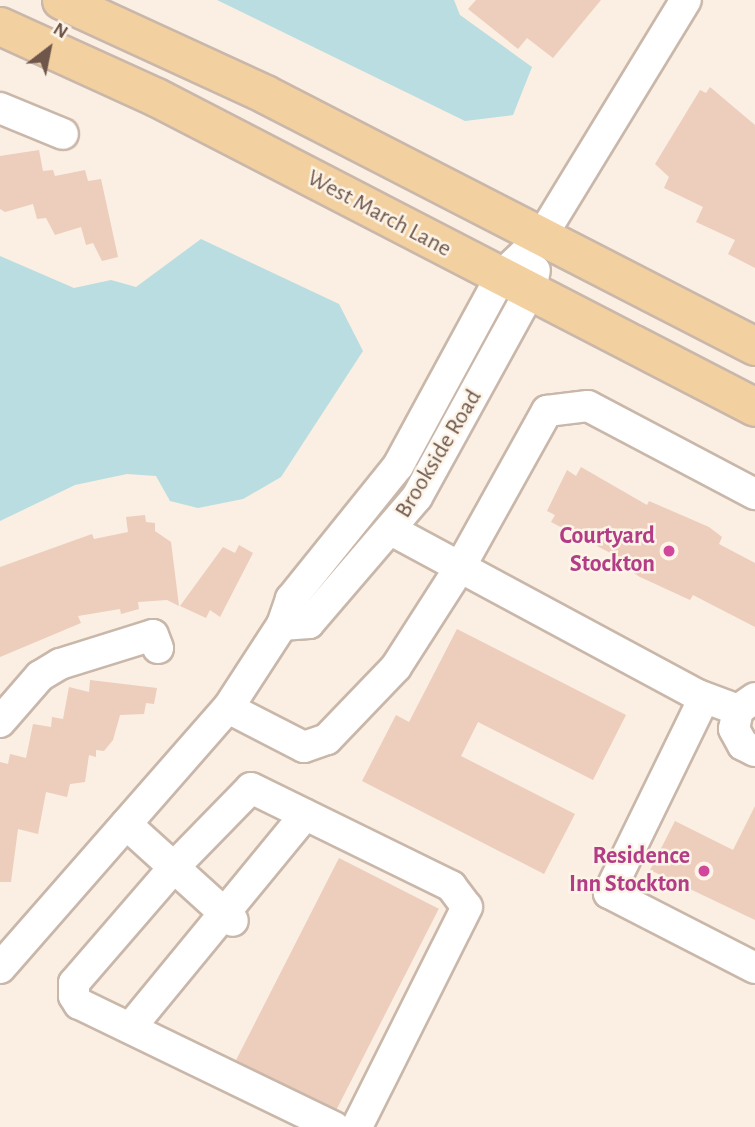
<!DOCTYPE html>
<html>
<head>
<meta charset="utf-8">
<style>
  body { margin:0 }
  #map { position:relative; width:755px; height:1127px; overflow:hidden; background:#faefe2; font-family:"Alegreya Sans",sans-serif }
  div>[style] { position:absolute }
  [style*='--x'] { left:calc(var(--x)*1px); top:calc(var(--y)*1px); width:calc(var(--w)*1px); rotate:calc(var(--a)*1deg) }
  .water>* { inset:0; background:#b9dde1 }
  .building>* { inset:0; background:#edcdbc; transform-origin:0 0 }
  .roads { filter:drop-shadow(2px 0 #c9b7aa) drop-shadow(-2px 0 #c9b7aa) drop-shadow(0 2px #c9b7aa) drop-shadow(0 -2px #c9b7aa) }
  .minor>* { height:30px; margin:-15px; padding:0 15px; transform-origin:15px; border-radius:15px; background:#fff }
  .major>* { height:37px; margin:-18.5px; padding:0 18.5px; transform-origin:18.5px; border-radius:18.5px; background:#f3d0a0 }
  .dots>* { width:19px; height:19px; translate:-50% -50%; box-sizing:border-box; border:4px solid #fdf4e8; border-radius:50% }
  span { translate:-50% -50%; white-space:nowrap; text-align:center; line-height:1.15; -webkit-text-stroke:5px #fdf4e8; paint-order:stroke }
  .street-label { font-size:24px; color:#6f564b }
  .hotel-label { font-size:24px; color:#b23c85; font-weight:700 }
  .right { translate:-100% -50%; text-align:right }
  .north { position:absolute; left:14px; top:14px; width:70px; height:70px; -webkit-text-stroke:5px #fdf4e8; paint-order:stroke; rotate:32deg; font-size:19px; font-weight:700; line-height:28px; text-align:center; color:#6f564b }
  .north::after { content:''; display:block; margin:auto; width:24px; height:32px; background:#6f564b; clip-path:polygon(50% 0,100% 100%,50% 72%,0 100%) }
</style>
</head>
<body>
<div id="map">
  <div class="water">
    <div style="clip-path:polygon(217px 0,454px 0,460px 15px,532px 67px,513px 115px,465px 121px)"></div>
    <div style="clip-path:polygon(201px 239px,339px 304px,363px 351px,281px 477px,243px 499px,198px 508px,170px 501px,156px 476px,127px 474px,75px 485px,0 521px,0 256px,74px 288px,111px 280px,136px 287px)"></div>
  </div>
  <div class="building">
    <div style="clip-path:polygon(476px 0,601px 0,553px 58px,527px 38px,518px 49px,468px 9px)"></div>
    <div style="clip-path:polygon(710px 87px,755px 125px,755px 268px,728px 254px,735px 240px,696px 222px,703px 207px,664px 188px,669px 177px,655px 164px,700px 90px,706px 93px)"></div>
    <div style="clip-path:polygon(39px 150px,43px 171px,53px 170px,55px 176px,85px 170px,88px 181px,101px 179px,118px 257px,102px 261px,93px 243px,86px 245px,81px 227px,55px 235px,46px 218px,37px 219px,33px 204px,5px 212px,0 209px,0 156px)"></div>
    <div style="clip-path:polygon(581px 467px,647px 505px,649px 501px,709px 527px,722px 537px,719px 544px,755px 563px,755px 627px,693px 595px,690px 600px,640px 577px,618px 563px,620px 558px,551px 522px,555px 515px,547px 511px,567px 470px,576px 476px)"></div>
    <div style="clip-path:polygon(145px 515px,146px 522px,155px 523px,155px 531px,171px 542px,179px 606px,167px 600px,138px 602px,139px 609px,121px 614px,120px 609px,78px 616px,81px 623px,0 657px,0 567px,92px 534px,94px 539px,128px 532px,126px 517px)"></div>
    <div style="clip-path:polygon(239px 545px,253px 553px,220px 617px,210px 610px,206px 618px,180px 606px,223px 547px,235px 553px)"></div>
    <div style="clip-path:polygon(457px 629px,626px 715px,593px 780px,478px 722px,461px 756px,575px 814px,544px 874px,362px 781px,396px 715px,409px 722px)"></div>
    <div style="clip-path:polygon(90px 680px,157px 688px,154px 704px,146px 703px,144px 714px,120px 715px,113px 740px,104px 751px,96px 750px,96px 757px,89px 755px,85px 782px,70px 784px,67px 797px,46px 792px,38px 834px,18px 829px,11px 882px,0 882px,0 762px,8px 764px,10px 754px,26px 758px,33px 724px,51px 727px,52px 717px,63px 719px,69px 687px,89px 692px)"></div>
    <div style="clip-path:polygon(755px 806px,755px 920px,650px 870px,675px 821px,733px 850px)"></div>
    <div style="left:339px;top:858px;width:112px;height:227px;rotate:27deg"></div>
  </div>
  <div class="roads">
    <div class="minor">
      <div style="--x:0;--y:108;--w:68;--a:22.4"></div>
      <div style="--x:393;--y:531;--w:346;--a:28.3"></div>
      <div style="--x:698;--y:695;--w:43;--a:20.6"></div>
      <div style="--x:282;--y:625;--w:27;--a:-4"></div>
      <div style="--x:309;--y:623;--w:166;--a:-49.4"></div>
      <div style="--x:417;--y:497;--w:236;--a:-61.2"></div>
      <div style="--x:531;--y:290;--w:20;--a:-79"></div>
      <div style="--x:704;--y:698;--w:217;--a:116"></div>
      <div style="--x:609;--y:893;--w:164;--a:27.2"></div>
      <div style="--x:755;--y:698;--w:21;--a:145"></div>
      <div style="--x:738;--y:710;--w:19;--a:102"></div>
      <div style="--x:734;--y:729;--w:18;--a:61"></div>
      <div style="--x:743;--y:745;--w:13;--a:27"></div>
      <div style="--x:228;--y:708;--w:85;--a:27.2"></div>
      <div style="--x:304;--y:747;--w:24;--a:-19"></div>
      <div style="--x:327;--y:739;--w:100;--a:-46.2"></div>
      <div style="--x:396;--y:667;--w:117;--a:-57.3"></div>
      <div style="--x:459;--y:569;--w:181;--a:-60.9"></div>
      <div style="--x:547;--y:411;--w:41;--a:-7"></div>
      <div style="--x:588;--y:406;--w:189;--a:27.8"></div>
      <div style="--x:0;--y:722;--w:61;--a:-49"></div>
      <div style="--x:40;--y:676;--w:23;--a:-31"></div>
      <div style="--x:60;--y:664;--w:97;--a:-17.3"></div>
      <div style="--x:153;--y:635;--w:14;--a:69"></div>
      <div style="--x:126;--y:824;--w:144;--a:42.2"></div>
      <div style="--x:0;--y:968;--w:346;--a:-48.8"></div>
      <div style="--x:228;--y:708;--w:99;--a:-57"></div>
      <div style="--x:282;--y:625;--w:28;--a:-71"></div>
      <div style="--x:291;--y:599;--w:171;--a:-51.2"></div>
      <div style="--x:398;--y:466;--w:216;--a:-61.5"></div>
      <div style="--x:501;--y:276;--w:54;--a:-43.5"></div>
      <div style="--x:540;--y:239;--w:280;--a:-58.6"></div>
      <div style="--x:130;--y:1028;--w:276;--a:-50.6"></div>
      <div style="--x:334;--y:1127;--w:283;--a:-154.2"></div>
      <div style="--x:79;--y:1004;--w:9;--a:-122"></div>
      <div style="--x:74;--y:996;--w:13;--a:-90"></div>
      <div style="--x:74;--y:983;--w:153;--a:-49.2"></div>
      <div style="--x:174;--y:867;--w:110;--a:-45.7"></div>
      <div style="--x:251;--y:788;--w:223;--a:26.1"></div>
      <div style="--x:451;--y:886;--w:26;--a:53"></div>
      <div style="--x:467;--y:907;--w:246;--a:116.6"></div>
    </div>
    <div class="major">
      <div style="--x:61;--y:0;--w:225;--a:24.7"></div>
      <div style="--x:265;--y:94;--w:551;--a:27.22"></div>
      <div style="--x:0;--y:26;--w:171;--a:24.5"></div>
      <div style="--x:156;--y:97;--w:674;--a:27.36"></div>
    </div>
  </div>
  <div class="dots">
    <div style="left:669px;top:551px;background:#d1479c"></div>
    <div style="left:704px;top:871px;background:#d1479c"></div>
  </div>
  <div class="street-label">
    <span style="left:379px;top:214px;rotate:28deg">West March Lane</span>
    <span style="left:439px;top:454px;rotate:-59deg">Brookside Road</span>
  </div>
  <div class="hotel-label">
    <span class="right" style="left:655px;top:551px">Courtyard<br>Stockton</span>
    <span class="right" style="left:690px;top:871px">Residence<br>Inn Stockton</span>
  </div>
  <div class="north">N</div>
</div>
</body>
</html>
